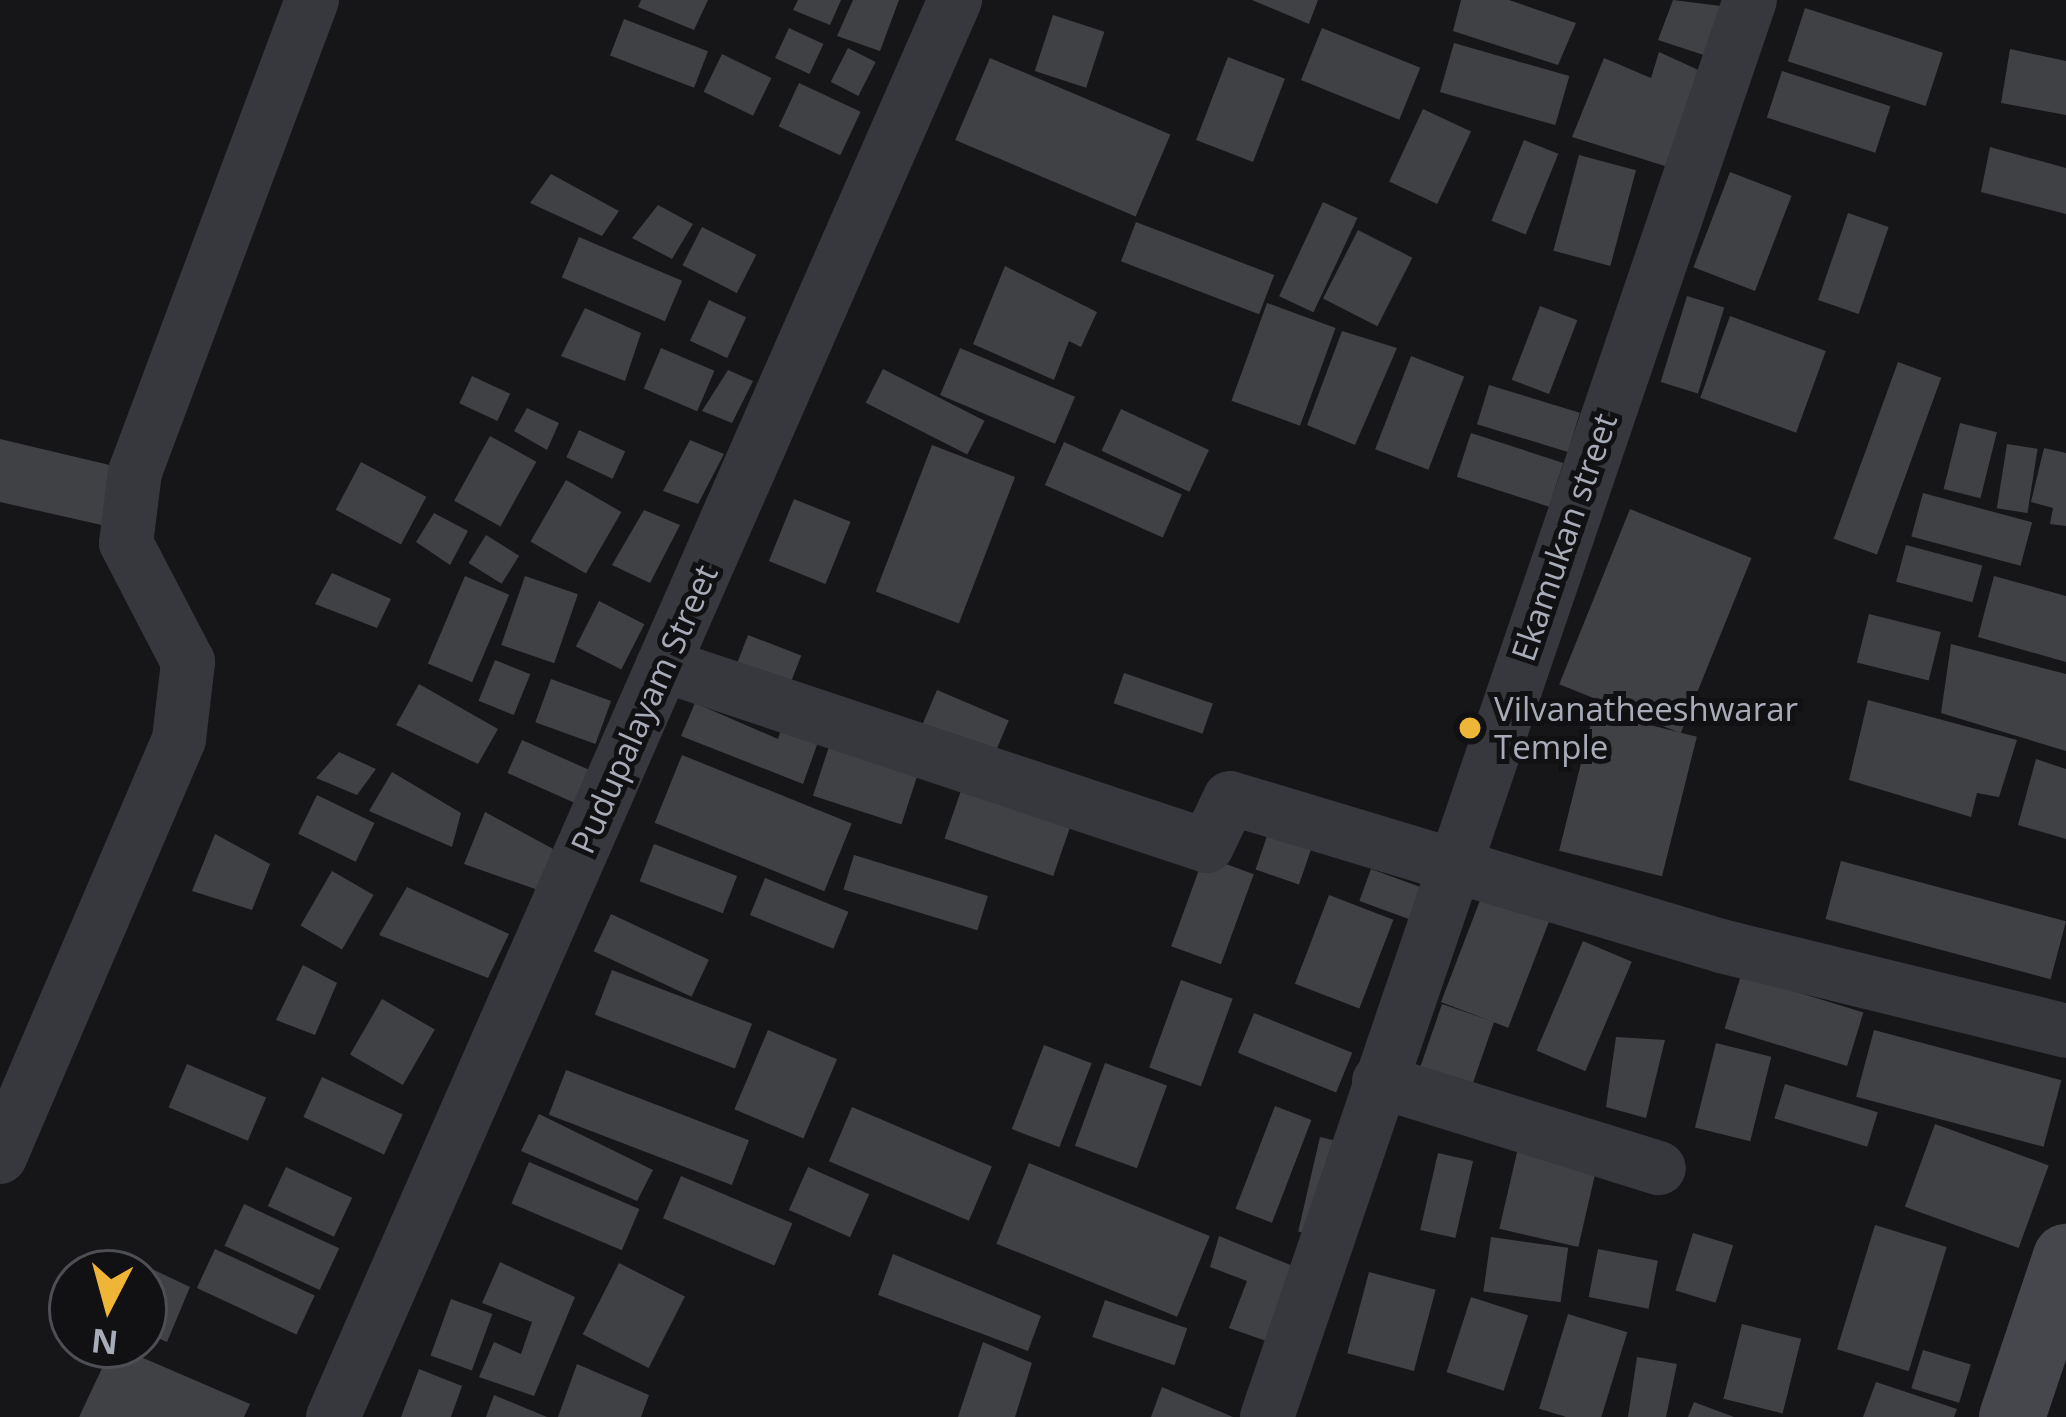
<!DOCTYPE html>
<html>
<head>
<meta charset="utf-8">
<style>
  body { margin:0 }
  #map { position:relative; width:2066px; height:1417px; overflow:hidden; background:#161618; font-family:"Open Sans",sans-serif }
  div>[style] { position:absolute }
  [style*='--x'] { left:calc(var(--x)*1px); top:calc(var(--y)*1px); width:calc(var(--w)*1px); rotate:calc(var(--a)*1deg) }
  .building>* { inset:0; background:#404145; transform-origin:0 0 }
  .minor>* { height:54px; margin:-27px; padding:0 27px; transform-origin:27px; border-radius:27px; background:#37383d }
  .secondary>* { height:66px; margin:-33px; padding:0 33px; transform-origin:33px; border-radius:33px; background:#45474d }
  .dots>* { width:33px; height:33px; translate:-50% -50%; box-sizing:border-box; border:6px solid #111113; border-radius:50% }
  span { translate:-50% -50%; white-space:nowrap; text-align:center; line-height:1.15; -webkit-text-stroke:10px #111113; paint-order:stroke }
  .street-label { font-size:33px; color:#a8acb8 }
  .poi-label { font-size:33px; color:#a8acb8 }
  .left { translate:0 -50%; text-align:left }
  .north { position:absolute; left:48px; top:1249px; width:120px; height:120px; box-sizing:border-box; background:#111113; border:3px solid #4d4f55; border-radius:50%; rotate:186deg; font-size:33px; font-weight:700; line-height:48px; text-align:center; color:#a8acb8 }
  .north::after { content:''; display:block; margin:auto; width:42px; height:54px; background:#efb537; clip-path:polygon(50% 0,100% 100%,50% 72%,0 100%) }
</style>
</head>
<body>
<div id="map">
  <div class="building">
    <div style="clip-path:polygon(641px 0,708px 0,694px 30px,638px 7px)"></div>
    <div style="clip-path:polygon(798px 0,841px 0,830px 25px,793px 10px)"></div>
    <div style="clip-path:polygon(853px 0,899px 0,880px 51px,837px 36px)"></div>
    <div style="clip-path:polygon(1252px 0,1318px 0,1309px 24px)"></div>
    <div style="clip-path:polygon(1461px 0,1509px 0,1576px 23px,1558px 65px,1453px 31px)"></div>
    <div style="clip-path:polygon(1673px 0,1737px 8px,1713px 58px,1658px 40px)"></div>
    <div style="left:1805px;top:8px;width:145px;height:56px;rotate:18deg"></div>
    <div style="left:1053px;top:15px;width:54px;height:59px;rotate:18deg"></div>
    <div style="left:624px;top:19px;width:90px;height:39px;rotate:21deg"></div>
    <div style="left:789px;top:28px;width:38px;height:33px;rotate:25deg"></div>
    <div style="left:1322px;top:28px;width:106px;height:56px;rotate:22deg"></div>
    <div style="left:1454px;top:43px;width:120px;height:51px;rotate:16deg"></div>
    <div style="left:848px;top:48px;width:31px;height:38px;rotate:27deg"></div>
    <div style="clip-path:polygon(2010px 49px,2066px 61px,2066px 115px,2001px 103px)"></div>
    <div style="clip-path:polygon(1659px 52px,1705px 73px,1665px 166px,1572px 137px,1604px 58px,1651px 78px)"></div>
    <div style="left:722px;top:54px;width:55px;height:42px;rotate:26deg"></div>
    <div style="left:1228px;top:57px;width:61px;height:89px;rotate:21deg"></div>
    <div style="left:990px;top:58px;width:196px;height:89px;rotate:23deg"></div>
    <div style="left:1782px;top:71px;width:114px;height:49px;rotate:18deg"></div>
    <div style="left:799px;top:83px;width:68px;height:48px;rotate:25deg"></div>
    <div style="left:1423px;top:109px;width:53px;height:80px;rotate:25deg"></div>
    <div style="left:1524px;top:140px;width:37px;height:87px;rotate:22deg"></div>
    <div style="clip-path:polygon(1990px 147px,2066px 168px,2066px 214px,1981px 192px)"></div>
    <div style="left:1579px;top:155px;width:59px;height:99px;rotate:15deg"></div>
    <div style="left:1730px;top:172px;width:66px;height:102px;rotate:21deg"></div>
    <div style="clip-path:polygon(551px 174px,619px 211px,602px 236px,530px 203px)"></div>
    <div style="left:1323px;top:202px;width:38px;height:104px;rotate:25deg"></div>
    <div style="clip-path:polygon(658px 205px,693px 224px,672px 259px,632px 238px)"></div>
    <div style="left:1848px;top:213px;width:43px;height:92px;rotate:19deg"></div>
    <div style="left:1136px;top:222px;width:148px;height:42px;rotate:21deg"></div>
    <div style="left:702px;top:227px;width:61px;height:43px;rotate:27deg"></div>
    <div style="left:1358px;top:230px;width:61px;height:77px;rotate:27deg"></div>
    <div style="left:579px;top:237px;width:112px;height:44px;rotate:23deg"></div>
    <div style="clip-path:polygon(1005px 266px,1097px 312px,1081px 347px,1069px 341px,1054px 380px,973px 344px)"></div>
    <div style="left:1687px;top:296px;width:39px;height:90px;rotate:17deg"></div>
    <div style="left:709px;top:300px;width:41px;height:45px;rotate:25deg"></div>
    <div style="left:1267px;top:303px;width:73px;height:104px;rotate:20deg"></div>
    <div style="left:1540px;top:306px;width:40px;height:79px;rotate:21deg"></div>
    <div style="clip-path:polygon(585px 308px,641px 333px,625px 381px,561px 356px)"></div>
    <div style="left:1730px;top:316px;width:102px;height:87px;rotate:20deg"></div>
    <div style="clip-path:polygon(1342px 331px,1397px 348px,1355px 445px,1307px 425px)"></div>
    <div style="left:661px;top:348px;width:58px;height:44px;rotate:23deg"></div>
    <div style="left:960px;top:348px;width:125px;height:51px;rotate:23deg"></div>
    <div style="left:1411px;top:356px;width:57px;height:100px;rotate:21deg"></div>
    <div style="left:1898px;top:362px;width:46px;height:188px;rotate:20deg"></div>
    <div style="left:883px;top:369px;width:114px;height:38px;rotate:27deg"></div>
    <div style="clip-path:polygon(728px 370px,753px 381px,732px 423px,702px 411px)"></div>
    <div style="left:472px;top:376px;width:42px;height:30px;rotate:25deg"></div>
    <div style="left:1489px;top:385px;width:95px;height:41px;rotate:17deg"></div>
    <div style="clip-path:polygon(527px 408px,559px 423px,547px 450px,514px 431px)"></div>
    <div style="left:1121px;top:409px;width:97px;height:46px;rotate:25deg"></div>
    <div style="left:1960px;top:423px;width:38px;height:68px;rotate:14deg"></div>
    <div style="left:579px;top:430px;width:51px;height:30px;rotate:25deg"></div>
    <div style="left:1471px;top:433px;width:97px;height:46px;rotate:18deg"></div>
    <div style="left:490px;top:436px;width:53px;height:74px;rotate:29deg"></div>
    <div style="clip-path:polygon(0 439px,118px 467px,106px 526px,0 502px)"></div>
    <div style="clip-path:polygon(690px 440px,724px 454px,698px 504px,663px 491px)"></div>
    <div style="left:1064px;top:442px;width:129px;height:47px;rotate:24deg"></div>
    <div style="left:2007px;top:444px;width:31px;height:65px;rotate:9deg"></div>
    <div style="left:932px;top:445px;width:89px;height:157px;rotate:21deg"></div>
    <div style="clip-path:polygon(2044px 448px,2066px 453px,2066px 526px,2050px 524px,2053px 508px,2031px 502px)"></div>
    <div style="left:361px;top:462px;width:74px;height:54px;rotate:28deg"></div>
    <div style="left:566px;top:480px;width:64px;height:71px;rotate:30deg"></div>
    <div style="left:1923px;top:493px;width:113px;height:45px;rotate:15deg"></div>
    <div style="left:794px;top:499px;width:61px;height:67px;rotate:22deg"></div>
    <div style="left:1630px;top:509px;width:131px;height:189px;rotate:22deg"></div>
    <div style="clip-path:polygon(644px 510px,680px 525px,650px 583px,612px 565px)"></div>
    <div style="clip-path:polygon(434px 513px,468px 531px,450px 565px,416px 542px)"></div>
    <div style="left:486px;top:535px;width:39px;height:33px;rotate:32deg"></div>
    <div style="left:1906px;top:545px;width:79px;height:38px;rotate:15deg"></div>
    <div style="clip-path:polygon(332px 573px,391px 599px,377px 628px,315px 604px)"></div>
    <div style="left:465px;top:576px;width:48px;height:95px;rotate:23deg"></div>
    <div style="left:525px;top:576px;width:56px;height:73px;rotate:19deg"></div>
    <div style="clip-path:polygon(1994px 576px,2066px 596px,2066px 662px,1978px 637px)"></div>
    <div style="left:599px;top:601px;width:51px;height:51px;rotate:27deg"></div>
    <div style="left:1869px;top:614px;width:74px;height:50px;rotate:14deg"></div>
    <div style="left:748px;top:635px;width:57px;height:31px;rotate:21deg"></div>
    <div style="clip-path:polygon(1951px 644px,2066px 674px,2066px 751px,1941px 713px)"></div>
    <div style="left:495px;top:660px;width:38px;height:44px;rotate:22deg"></div>
    <div style="left:1124px;top:673px;width:94px;height:32px;rotate:19deg"></div>
    <div style="left:551px;top:679px;width:64px;height:46px;rotate:20deg"></div>
    <div style="clip-path:polygon(419px 684px,498px 729px,478px 764px,396px 725px)"></div>
    <div style="left:937px;top:690px;width:78px;height:39px;rotate:23deg"></div>
    <div style="clip-path:polygon(1868px 700px,2017px 740px,1999px 797px,1977px 793px,1971px 817px,1849px 780px)"></div>
    <div style="clip-path:polygon(695px 703px,778px 739px,789px 705px,827px 717px,803px 784px,681px 736px)"></div>
    <div style="left:1594px;top:711px;width:106px;height:144px;rotate:14deg"></div>
    <div style="left:834px;top:731px;width:93px;height:68px;rotate:18deg"></div>
    <div style="left:522px;top:740px;width:74px;height:36px;rotate:24deg"></div>
    <div style="clip-path:polygon(339px 752px,376px 769px,357px 795px,316px 778px)"></div>
    <div style="left:682px;top:755px;width:183px;height:73px;rotate:22deg"></div>
    <div style="clip-path:polygon(2036px 759px,2066px 769px,2066px 839px,2018px 825px)"></div>
    <div style="clip-path:polygon(392px 772px,461px 813px,452px 847px,369px 811px)"></div>
    <div style="left:965px;top:779px;width:115px;height:63px;rotate:19deg"></div>
    <div style="left:317px;top:795px;width:64px;height:43px;rotate:26deg"></div>
    <div style="left:1276px;top:810px;width:46px;height:63px;rotate:19deg"></div>
    <div style="clip-path:polygon(485px 812px,557px 851px,541px 891px,464px 864px)"></div>
    <div style="clip-path:polygon(215px 834px,270px 864px,252px 910px,192px 891px)"></div>
    <div style="left:654px;top:844px;width:89px;height:40px;rotate:21deg"></div>
    <div style="left:854px;top:855px;width:140px;height:36px;rotate:17deg"></div>
    <div style="left:1204px;top:856px;width:53px;height:96px;rotate:20deg"></div>
    <div style="left:1841px;top:861px;width:233px;height:60px;rotate:15deg"></div>
    <div style="left:1371px;top:869px;width:70px;height:34px;rotate:20deg"></div>
    <div style="left:332px;top:871px;width:48px;height:63px;rotate:30deg"></div>
    <div style="left:765px;top:878px;width:90px;height:40px;rotate:22deg"></div>
    <div style="clip-path:polygon(407px 887px,509px 934px,488px 978px,379px 935px)"></div>
    <div style="left:1484px;top:890px;width:72px;height:120px;rotate:21deg"></div>
    <div style="left:1329px;top:895px;width:69px;height:95px;rotate:21deg"></div>
    <div style="left:611px;top:914px;width:108px;height:41px;rotate:25deg"></div>
    <div style="left:1583px;top:941px;width:53px;height:119px;rotate:23deg"></div>
    <div style="clip-path:polygon(303px 965px,337px 983px,315px 1035px,276px 1020px)"></div>
    <div style="left:612px;top:970px;width:150px;height:48px;rotate:21deg"></div>
    <div style="left:1741px;top:975px;width:128px;height:56px;rotate:17deg"></div>
    <div style="left:1181px;top:980px;width:55px;height:93px;rotate:20deg"></div>
    <div style="left:382px;top:999px;width:61px;height:64px;rotate:30deg"></div>
    <div style="left:1442px;top:1004px;width:55px;height:81px;rotate:19deg"></div>
    <div style="left:1254px;top:1013px;width:106px;height:43px;rotate:22deg"></div>
    <div style="left:768px;top:1030px;width:75px;height:86px;rotate:23deg"></div>
    <div style="left:1874px;top:1030px;width:194px;height:69px;rotate:15deg"></div>
    <div style="clip-path:polygon(1616px 1037px,1665px 1040px,1646px 1118px,1606px 1107px)"></div>
    <div style="left:1716px;top:1043px;width:57px;height:87px;rotate:14deg"></div>
    <div style="left:1044px;top:1045px;width:51px;height:90px;rotate:21deg"></div>
    <div style="left:1105px;top:1063px;width:66px;height:88px;rotate:20deg"></div>
    <div style="left:187px;top:1064px;width:86px;height:47px;rotate:23deg"></div>
    <div style="left:566px;top:1070px;width:196px;height:48px;rotate:21deg"></div>
    <div style="left:322px;top:1077px;width:89px;height:44px;rotate:25deg"></div>
    <div style="left:1785px;top:1084px;width:97px;height:36px;rotate:17deg"></div>
    <div style="left:1275px;top:1106px;width:39px;height:110px;rotate:21deg"></div>
    <div style="left:852px;top:1107px;width:152px;height:59px;rotate:23deg"></div>
    <div style="clip-path:polygon(539px 1114px,653px 1170px,637px 1201px,521px 1151px)"></div>
    <div style="left:1935px;top:1124px;width:121px;height:88px;rotate:20deg"></div>
    <div style="left:1320px;top:1137px;width:31px;height:97px;rotate:13deg"></div>
    <div style="left:1518px;top:1148px;width:81px;height:83px;rotate:13deg"></div>
    <div style="left:1438px;top:1153px;width:36px;height:79px;rotate:13deg"></div>
    <div style="left:529px;top:1162px;width:120px;height:45px;rotate:23deg"></div>
    <div style="left:1029px;top:1163px;width:195px;height:87px;rotate:22deg"></div>
    <div style="left:286px;top:1167px;width:73px;height:43px;rotate:25deg"></div>
    <div style="left:808px;top:1167px;width:67px;height:47px;rotate:24deg"></div>
    <div style="left:681px;top:1176px;width:121px;height:46px;rotate:23deg"></div>
    <div style="left:244px;top:1204px;width:105px;height:46px;rotate:25deg"></div>
    <div style="left:1875px;top:1225px;width:75px;height:130px;rotate:17deg"></div>
    <div style="left:1693px;top:1233px;width:42px;height:60px;rotate:17deg"></div>
    <div style="clip-path:polygon(1219px 1236px,1308px 1272px,1281px 1346px,1229px 1328px,1247px 1281px,1210px 1267px)"></div>
    <div style="left:1491px;top:1237px;width:78px;height:55px;rotate:8deg"></div>
    <div style="left:215px;top:1249px;width:110px;height:43px;rotate:25deg"></div>
    <div style="left:1598px;top:1249px;width:61px;height:49px;rotate:11deg"></div>
    <div style="clip-path:polygon(893px 1254px,1041px 1316px,1028px 1351px,878px 1295px)"></div>
    <div style="clip-path:polygon(133px 1260px,190px 1287px,167px 1342px,144px 1332px,144px 1273px,127px 1273px)"></div>
    <div style="clip-path:polygon(500px 1262px,575px 1297px,534px 1396px,479px 1377px,494px 1342px,521px 1354px,532px 1322px,482px 1303px)"></div>
    <div style="left:619px;top:1263px;width:74px;height:80px;rotate:27deg"></div>
    <div style="left:1369px;top:1272px;width:69px;height:84px;rotate:15deg"></div>
    <div style="left:1471px;top:1297px;width:60px;height:79px;rotate:18deg"></div>
    <div style="left:451px;top:1299px;width:44px;height:60px;rotate:20deg"></div>
    <div style="left:1105px;top:1300px;width:87px;height:39px;rotate:19deg"></div>
    <div style="left:1568px;top:1314px;width:62px;height:99px;rotate:17deg"></div>
    <div style="left:1742px;top:1324px;width:61px;height:77px;rotate:14deg"></div>
    <div style="clip-path:polygon(983px 1342px,1032px 1363px,1015px 1417px,958px 1417px)"></div>
    <div style="clip-path:polygon(113px 1345px,250px 1404px,244px 1417px,79px 1417px)"></div>
    <div style="left:1923px;top:1350px;width:50px;height:40px;rotate:17deg"></div>
    <div style="clip-path:polygon(1637px 1357px,1677px 1364px,1666px 1417px,1628px 1417px)"></div>
    <div style="clip-path:polygon(577px 1364px,649px 1395px,641px 1417px,558px 1417px)"></div>
    <div style="clip-path:polygon(419px 1369px,462px 1386px,451px 1417px,401px 1417px)"></div>
    <div style="clip-path:polygon(1876px 1382px,1957px 1409px,1954px 1417px,1863px 1417px)"></div>
    <div style="clip-path:polygon(1162px 1387px,1233px 1417px,1151px 1417px)"></div>
    <div style="clip-path:polygon(494px 1395px,547px 1417px,486px 1417px)"></div>
    <div style="clip-path:polygon(1694px 1402px,1734px 1417px,1688px 1417px)"></div>
  </div>
  <div class="minor">
    <div style="--x:663;--y:665;--w:573;--a:18.4"></div>
    <div style="--x:1207;--y:846;--w:53;--a:-64.4"></div>
    <div style="--x:1230;--y:798;--w:513;--a:16.77"></div>
    <div style="--x:1721;--y:946;--w:355;--a:13.8"></div>
    <div style="--x:1379;--y:1081;--w:293;--a:17.3"></div>
    <div style="--x:0;--y:1157;--w:455;--a:-66.8"></div>
    <div style="--x:179;--y:739;--w:78;--a:-83.3"></div>
    <div style="--x:188;--y:662;--w:134;--a:-117.5"></div>
    <div style="--x:126;--y:543;--w:72;--a:-82.8"></div>
    <div style="--x:135;--y:472;--w:504;--a:-69.44"></div>
    <div style="--x:333;--y:1417;--w:1548;--a:-66.3"></div>
    <div style="--x:1267;--y:1417;--w:1497;--a:-71.18"></div>
  </div>
  <div class="secondary">
    <div style="--x:2012;--y:1417;--w:169;--a:-71.4"></div>
  </div>
  <div class="dots">
    <div style="left:1470px;top:728px;background:#efb537"></div>
  </div>
  <div class="street-label">
    <span style="left:1564px;top:537px;rotate:-71deg">Ekamukan street</span>
    <span style="left:644px;top:709px;rotate:-66deg">Pudupalayam Street</span>
  </div>
  <div class="poi-label">
    <span class="left" style="left:1494px;top:728px">Vilvanatheeshwarar<br>Temple</span>
  </div>
  <div class="north">N</div>
</div>
</body>
</html>
